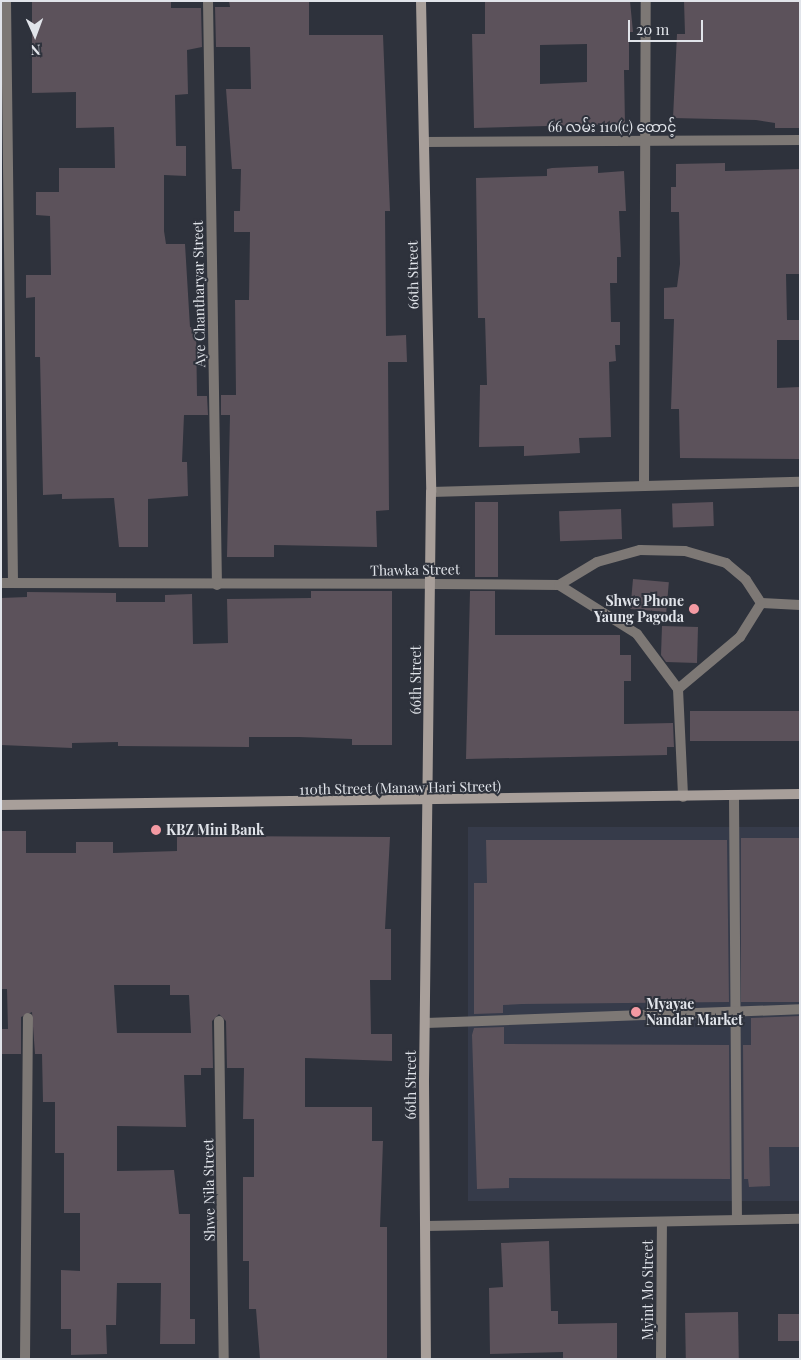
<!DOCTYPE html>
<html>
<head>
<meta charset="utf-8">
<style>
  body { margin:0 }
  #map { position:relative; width:801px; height:1360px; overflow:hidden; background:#2e323c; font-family:"Playfair Display","Noto Sans Myanmar",serif }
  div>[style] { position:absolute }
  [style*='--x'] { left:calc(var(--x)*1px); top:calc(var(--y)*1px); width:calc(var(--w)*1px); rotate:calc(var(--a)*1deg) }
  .built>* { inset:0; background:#363b4a; transform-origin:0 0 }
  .building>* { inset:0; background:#5c525b; transform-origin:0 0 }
  .lane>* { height:10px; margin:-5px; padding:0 5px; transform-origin:5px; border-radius:5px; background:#7d7875 }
  .street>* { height:10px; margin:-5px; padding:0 5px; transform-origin:5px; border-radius:5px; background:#7d7875 }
  .secondary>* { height:10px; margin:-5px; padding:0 5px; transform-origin:5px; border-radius:5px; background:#a89f9a }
  .dots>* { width:14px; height:14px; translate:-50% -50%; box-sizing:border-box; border:2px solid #2e323c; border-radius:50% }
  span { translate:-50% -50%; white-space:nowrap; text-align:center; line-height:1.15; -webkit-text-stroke:4px #2e323c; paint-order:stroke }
  .street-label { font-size:14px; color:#e1e4ea }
  .poi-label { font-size:14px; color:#e1e4ea; font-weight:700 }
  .right { translate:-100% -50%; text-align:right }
  .left { translate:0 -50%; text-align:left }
  .frame { position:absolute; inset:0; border:2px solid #e1e4ea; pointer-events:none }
  .north { position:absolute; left:10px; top:10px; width:50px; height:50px; -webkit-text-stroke:4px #2e323c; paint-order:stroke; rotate:178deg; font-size:14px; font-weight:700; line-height:20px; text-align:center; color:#e1e4ea }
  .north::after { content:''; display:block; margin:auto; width:18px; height:22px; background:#e1e4ea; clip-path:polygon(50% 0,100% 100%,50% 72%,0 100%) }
  .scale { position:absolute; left:628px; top:20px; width:75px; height:22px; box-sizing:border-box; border:2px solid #e1e4ea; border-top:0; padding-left:6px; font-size:15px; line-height:18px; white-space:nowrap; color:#e1e4ea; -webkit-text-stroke:4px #2e323c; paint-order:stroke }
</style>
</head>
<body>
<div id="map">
  <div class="built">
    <div style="left:468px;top:827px;width:332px;height:374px"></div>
  </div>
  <div class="building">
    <div style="clip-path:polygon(32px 1px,171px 1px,171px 8px,201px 8px,202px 47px,187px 50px,188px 94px,175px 95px,176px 146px,186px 146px,186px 176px,164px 175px,164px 231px,166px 244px,185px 244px,190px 327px,196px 327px,197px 396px,207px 396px,208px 415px,184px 415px,182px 462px,187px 462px,188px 496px,148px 499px,148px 547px,119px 547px,114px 498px,62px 499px,62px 494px,43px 495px,40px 357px,35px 357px,35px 297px,26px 298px,26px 275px,51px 275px,50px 216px,36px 215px,36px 192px,59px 192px,59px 168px,115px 168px,114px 127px,76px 128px,76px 92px,32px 93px)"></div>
    <div style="clip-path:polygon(229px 1px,309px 1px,309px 35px,383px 35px,390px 211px,385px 211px,386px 336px,406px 335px,407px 362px,388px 362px,389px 510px,376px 511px,377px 547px,274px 545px,274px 557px,227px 557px,230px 415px,221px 415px,221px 395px,236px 395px,235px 300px,249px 300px,250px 232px,234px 232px,234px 211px,240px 211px,241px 169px,232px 169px,226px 89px,251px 89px,250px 47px,216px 47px,215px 7px,230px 7px)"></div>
    <div style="clip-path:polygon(evenodd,485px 1px,630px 1px,633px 32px,629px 32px,629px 70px,624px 70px,625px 124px,474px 128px,472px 34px,485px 34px,485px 1px,587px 44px,587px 82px,540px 84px,540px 45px,587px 44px)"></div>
    <div style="clip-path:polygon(684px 1px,800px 1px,800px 128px,775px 128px,775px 123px,756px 120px,673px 118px,677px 34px,685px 34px)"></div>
    <div style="clip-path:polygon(725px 163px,725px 171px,800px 169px,800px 274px,786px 274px,787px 320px,800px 320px,800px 340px,777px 340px,777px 388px,800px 387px,800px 459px,680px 458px,679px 409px,671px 409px,674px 319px,664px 319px,664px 288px,677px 287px,680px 264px,679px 212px,671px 212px,671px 187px,676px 187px,676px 164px)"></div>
    <div style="clip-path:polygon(598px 166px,598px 173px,624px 171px,626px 211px,619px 211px,621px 257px,617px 257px,617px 283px,610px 283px,611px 322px,620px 322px,620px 345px,615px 345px,616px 361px,609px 362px,611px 437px,579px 438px,580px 453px,524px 456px,524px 446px,479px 447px,480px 385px,487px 385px,485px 318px,478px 318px,476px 178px,547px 176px,547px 169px,552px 168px)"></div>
    <div style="left:475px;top:502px;width:23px;height:75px"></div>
    <div style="left:713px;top:502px;width:24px;height:41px;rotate:88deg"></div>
    <div style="left:621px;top:509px;width:30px;height:62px;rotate:88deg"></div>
    <div style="left:633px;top:579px;width:36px;height:30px;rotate:5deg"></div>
    <div style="clip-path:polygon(311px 591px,392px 591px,392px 745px,352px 745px,352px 739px,299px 737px,249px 737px,249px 747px,118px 746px,118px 742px,72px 743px,72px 748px,1px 745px,1px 598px,27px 597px,27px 592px,116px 593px,116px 602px,165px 602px,165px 595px,192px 594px,193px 644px,228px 643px,227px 599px,311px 598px)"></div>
    <div style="clip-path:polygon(470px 591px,495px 591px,495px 635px,620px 635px,620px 655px,631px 655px,631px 681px,624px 681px,624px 724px,673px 723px,674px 747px,667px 747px,667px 755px,466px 759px)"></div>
    <div style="clip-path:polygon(662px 626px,698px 627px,697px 663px,666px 662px,661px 655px)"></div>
    <div style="left:800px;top:711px;width:30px;height:110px;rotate:90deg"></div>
    <div style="clip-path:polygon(evenodd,1px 831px,26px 831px,26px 853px,76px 853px,76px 842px,113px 842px,113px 853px,177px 851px,177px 836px,390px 837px,385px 929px,391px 929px,391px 980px,370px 980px,371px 1034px,392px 1034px,392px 1061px,305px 1058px,305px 1107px,372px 1107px,372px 1141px,383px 1141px,380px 1227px,387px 1227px,387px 1359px,260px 1359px,256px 1309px,249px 1309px,249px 1261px,243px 1261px,243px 1177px,254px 1177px,254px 1119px,243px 1119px,244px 1068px,227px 1068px,226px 1021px,219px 1014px,212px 1021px,213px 1068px,201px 1068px,201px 1075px,184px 1075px,186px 1127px,117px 1126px,117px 1171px,174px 1170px,179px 1214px,190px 1214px,190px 1319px,195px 1319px,195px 1344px,160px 1344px,161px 1283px,117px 1283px,116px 1325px,106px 1325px,107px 1354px,71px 1355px,71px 1329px,61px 1329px,61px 1270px,80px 1271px,80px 1213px,64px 1213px,64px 1153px,55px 1153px,55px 1102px,43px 1102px,42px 1054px,35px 1054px,32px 1012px,21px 1017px,21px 1054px,1px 1054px,1px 1029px,8px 1029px,7px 989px,1px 989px,1px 831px,114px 985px,170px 985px,170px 995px,189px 995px,191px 1033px,117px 1033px,114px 985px)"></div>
    <div style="left:800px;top:838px;width:164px;height:59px;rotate:90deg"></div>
    <div style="clip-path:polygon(486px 840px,727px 840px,729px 1002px,522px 1004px,503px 1005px,503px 1013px,474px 1014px,474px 883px,487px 883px)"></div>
    <div style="clip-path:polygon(800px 1016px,800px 1147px,769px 1147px,770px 1186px,749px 1187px,748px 1179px,744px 1179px,743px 1045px,751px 1045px,751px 1018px)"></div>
    <div style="clip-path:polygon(504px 1027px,504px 1044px,729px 1045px,730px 1179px,509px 1178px,509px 1188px,477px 1189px,472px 1035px,474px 1028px)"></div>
    <div style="clip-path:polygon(549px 1241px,551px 1311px,558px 1311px,558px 1324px,617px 1323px,617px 1359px,563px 1359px,563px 1352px,490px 1354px,489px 1288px,503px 1287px,501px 1243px)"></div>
    <div style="left:738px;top:1312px;width:47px;height:53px;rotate:89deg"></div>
    <div style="left:778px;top:1314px;width:22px;height:27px"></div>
  </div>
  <div class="lane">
    <div style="--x:431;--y:584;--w:128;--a:0.4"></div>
    <div style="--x:559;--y:585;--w:44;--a:-31.2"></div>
    <div style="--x:597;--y:562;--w:45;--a:-15.6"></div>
    <div style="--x:640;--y:550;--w:45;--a:1.3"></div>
    <div style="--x:685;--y:551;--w:43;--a:16.3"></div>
    <div style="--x:726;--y:563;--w:26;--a:40"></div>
    <div style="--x:746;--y:580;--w:27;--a:57"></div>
    <div style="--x:761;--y:603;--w:39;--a:3"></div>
    <div style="--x:559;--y:585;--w:92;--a:32.1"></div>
    <div style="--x:637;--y:634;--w:69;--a:53.3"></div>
    <div style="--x:678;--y:689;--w:108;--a:87.3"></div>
    <div style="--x:678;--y:689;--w:81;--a:-40"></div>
    <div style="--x:740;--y:637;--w:40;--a:-58"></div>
  </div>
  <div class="street">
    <div style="--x:6;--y:1;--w:582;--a:89.31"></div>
    <div style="--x:208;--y:1;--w:584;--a:89.12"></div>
    <div style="--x:424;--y:142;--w:376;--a:-0.3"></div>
    <div style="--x:644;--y:486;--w:485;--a:-89.8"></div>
    <div style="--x:431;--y:492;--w:369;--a:-1.6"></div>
    <div style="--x:1;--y:583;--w:430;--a:0.1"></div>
    <div style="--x:734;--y:796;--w:424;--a:89.6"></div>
    <div style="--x:219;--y:1021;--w:338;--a:89.2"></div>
    <div style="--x:426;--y:1023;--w:374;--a:-2.1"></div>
    <div style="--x:426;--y:1226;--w:374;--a:-1.1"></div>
    <div style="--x:25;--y:1359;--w:341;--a:-89.5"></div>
    <div style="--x:661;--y:1359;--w:137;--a:-89.6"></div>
  </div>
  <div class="secondary">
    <div style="--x:421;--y:1;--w:491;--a:88.8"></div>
    <div style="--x:431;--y:492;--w:588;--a:90.68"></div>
    <div style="--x:424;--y:1080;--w:279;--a:89.6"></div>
    <div style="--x:1;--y:805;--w:799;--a:-0.79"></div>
  </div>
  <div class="dots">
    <div style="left:694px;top:609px;background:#f49aa3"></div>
    <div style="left:156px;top:830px;background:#f49aa3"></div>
    <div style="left:636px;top:1012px;background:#f49aa3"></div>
  </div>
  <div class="street-label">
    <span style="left:612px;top:127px">66 လမ်း 110(c) ထောင့်</span>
    <span style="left:413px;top:275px;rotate:-91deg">66th Street</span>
    <span style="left:199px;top:294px;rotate:-91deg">Aye Chantharyar Street</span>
    <span style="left:415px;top:570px;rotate:-1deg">Thawka Street</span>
    <span style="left:416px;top:680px;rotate:-90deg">66th Street</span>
    <span style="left:400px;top:788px;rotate:-1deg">110th Street (Manaw Hari Street)</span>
    <span style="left:411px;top:1085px;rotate:-90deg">66th Street</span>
    <span style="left:209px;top:1190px;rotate:-91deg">Shwe Nila Street</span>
    <span style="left:648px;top:1290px;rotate:-90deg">Myint Mo Street</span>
  </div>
  <div class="poi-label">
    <span class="right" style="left:684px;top:609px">Shwe Phone<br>Yaung Pagoda</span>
    <span class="left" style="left:166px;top:830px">KBZ Mini Bank</span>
    <span class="left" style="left:646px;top:1012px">Myayae<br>Nandar Market</span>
  </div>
  <div class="frame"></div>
  <div class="north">N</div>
  <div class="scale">20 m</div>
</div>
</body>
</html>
